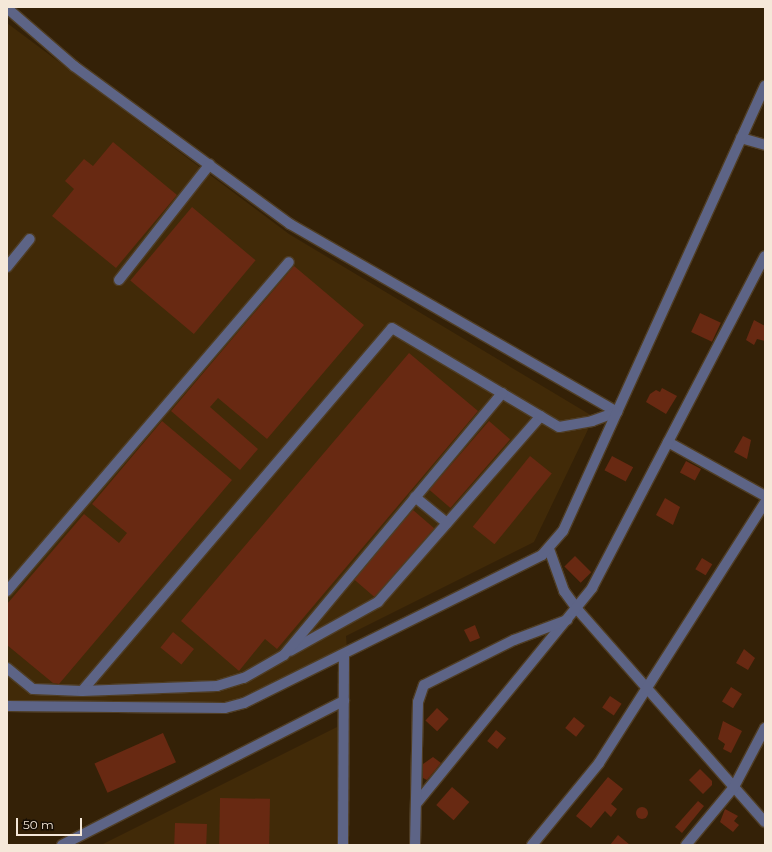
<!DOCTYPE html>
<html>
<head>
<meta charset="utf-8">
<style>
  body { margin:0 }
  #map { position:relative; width:772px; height:852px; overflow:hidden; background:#342107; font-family:Montserrat,sans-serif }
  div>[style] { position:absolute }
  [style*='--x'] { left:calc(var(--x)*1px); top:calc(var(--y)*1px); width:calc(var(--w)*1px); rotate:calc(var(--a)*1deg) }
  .built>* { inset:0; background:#412a08 }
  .building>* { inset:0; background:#682912; transform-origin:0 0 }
  .round { border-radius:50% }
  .roads { filter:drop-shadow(1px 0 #4f3d24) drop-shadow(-1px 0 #4f3d24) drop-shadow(0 1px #4f3d24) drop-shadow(0 -1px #4f3d24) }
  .minor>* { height:10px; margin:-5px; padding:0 5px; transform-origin:5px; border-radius:5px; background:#5d6486 }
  span { translate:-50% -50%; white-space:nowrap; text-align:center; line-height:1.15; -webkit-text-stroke:4px #150d04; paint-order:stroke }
  .frame { position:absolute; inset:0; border:8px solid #f5e8d9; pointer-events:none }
  .scale { position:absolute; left:16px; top:818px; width:66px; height:18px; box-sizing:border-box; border:2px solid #f5e8d9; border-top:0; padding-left:5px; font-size:12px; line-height:14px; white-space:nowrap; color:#f5e8d9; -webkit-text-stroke:3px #150d04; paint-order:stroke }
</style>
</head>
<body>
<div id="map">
  <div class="built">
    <div style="clip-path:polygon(7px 23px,289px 234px,594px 417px,534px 542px,346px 636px,347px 649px,219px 707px,7px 702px)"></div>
    <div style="clip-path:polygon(339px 726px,338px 845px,101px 845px)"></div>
  </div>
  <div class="building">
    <div style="clip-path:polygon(113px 142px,177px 195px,116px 268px,52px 216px,74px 189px,65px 181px,84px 159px,93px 166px)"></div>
    <div style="left:192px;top:207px;width:83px;height:96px;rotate:40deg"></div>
    <div style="clip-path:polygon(294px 266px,364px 325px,267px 439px,218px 398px,210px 407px,258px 449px,240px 470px,171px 411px)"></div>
    <div style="left:700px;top:313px;width:23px;height:21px;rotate:25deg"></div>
    <div style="clip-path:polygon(754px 320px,765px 326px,765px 341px,757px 339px,754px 345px,746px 340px)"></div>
    <div style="clip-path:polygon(409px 353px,478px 411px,277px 649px,265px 639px,239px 671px,181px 621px)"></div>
    <div style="clip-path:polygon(662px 388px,677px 396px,666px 414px,646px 402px,650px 394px,656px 390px,660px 392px)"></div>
    <div style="clip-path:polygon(162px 421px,232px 480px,59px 684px,53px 683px,7px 645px,7px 604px,84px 514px,119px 543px,127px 533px,92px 504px)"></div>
    <div style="left:489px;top:421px;width:28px;height:91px;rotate:41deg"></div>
    <div style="clip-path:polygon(743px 436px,751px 440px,747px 459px,734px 452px)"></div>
    <div style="left:530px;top:456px;width:28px;height:91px;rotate:39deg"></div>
    <div style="left:612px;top:456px;width:24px;height:16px;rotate:28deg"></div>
    <div style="left:686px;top:461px;width:17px;height:13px;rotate:28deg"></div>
    <div style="clip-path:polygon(665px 498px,680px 507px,673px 525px,656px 515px)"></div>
    <div style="left:413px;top:510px;width:28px;height:91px;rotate:41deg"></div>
    <div style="left:575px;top:556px;width:23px;height:15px;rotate:45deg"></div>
    <div style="left:702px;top:558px;width:12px;height:13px;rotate:31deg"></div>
    <div style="clip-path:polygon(475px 625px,480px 638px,470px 642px,464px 630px)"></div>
    <div style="left:173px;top:632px;width:27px;height:20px;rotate:39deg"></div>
    <div style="clip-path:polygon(744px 649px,755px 658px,748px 670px,736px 663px)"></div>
    <div style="left:731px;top:687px;width:13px;height:17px;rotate:32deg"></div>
    <div style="left:610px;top:696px;width:14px;height:14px;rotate:34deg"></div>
    <div style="left:437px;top:708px;width:16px;height:17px;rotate:43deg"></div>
    <div style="left:574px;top:717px;width:14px;height:14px;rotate:39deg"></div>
    <div style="clip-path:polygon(723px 721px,742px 731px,731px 753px,723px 749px,725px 744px,718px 739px)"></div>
    <div style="left:496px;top:730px;width:13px;height:14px;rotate:39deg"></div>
    <div style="left:163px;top:733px;width:32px;height:75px;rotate:66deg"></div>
    <div style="clip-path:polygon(433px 757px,441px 763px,427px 780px,423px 778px,423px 764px)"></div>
    <div style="clip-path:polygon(700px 769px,712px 781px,712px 785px,703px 794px,689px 780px)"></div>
    <div style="clip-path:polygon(608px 777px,623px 789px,611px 804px,617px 809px,611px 817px,605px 811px,591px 828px,576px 816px)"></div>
    <div style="left:452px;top:787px;width:23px;height:24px;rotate:41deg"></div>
    <div style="left:220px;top:798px;width:50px;height:47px;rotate:1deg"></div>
    <div style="clip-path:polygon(698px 801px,704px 806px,682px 833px,675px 827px)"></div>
    <div class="round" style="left:636px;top:807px;width:12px;height:12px"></div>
    <div style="clip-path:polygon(725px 809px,738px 816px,734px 821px,739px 825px,733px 832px,720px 822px)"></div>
    <div style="left:175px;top:823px;width:32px;height:22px;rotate:2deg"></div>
    <div style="clip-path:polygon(618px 835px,630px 845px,610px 845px)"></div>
  </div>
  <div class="roads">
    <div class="minor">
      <div style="--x:7;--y:8;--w:89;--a:40.9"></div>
      <div style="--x:74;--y:66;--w:268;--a:36.2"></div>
      <div style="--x:290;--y:224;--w:377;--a:29.9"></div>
      <div style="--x:741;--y:138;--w:25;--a:16"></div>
      <div style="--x:7;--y:267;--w:36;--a:-51"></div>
      <div style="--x:119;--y:280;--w:147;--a:-51.9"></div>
      <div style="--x:668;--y:442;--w:111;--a:29.1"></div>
      <div style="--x:415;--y:497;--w:41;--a:39.1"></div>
      <div style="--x:549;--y:549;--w:45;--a:70.3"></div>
      <div style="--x:564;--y:591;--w:22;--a:54"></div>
      <div style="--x:577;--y:609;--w:284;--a:48.6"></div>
      <div style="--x:7;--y:591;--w:433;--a:-49.4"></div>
      <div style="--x:290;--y:651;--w:101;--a:-29.1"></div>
      <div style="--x:378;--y:602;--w:247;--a:-48.8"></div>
      <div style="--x:7;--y:668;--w:33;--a:39"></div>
      <div style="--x:33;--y:689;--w:49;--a:2.3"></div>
      <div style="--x:82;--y:691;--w:477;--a:-49.5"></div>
      <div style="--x:392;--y:328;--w:194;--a:30.7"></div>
      <div style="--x:559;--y:427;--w:34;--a:-10"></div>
      <div style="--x:592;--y:421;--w:27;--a:-20"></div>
      <div style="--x:82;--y:691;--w:135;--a:-2.1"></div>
      <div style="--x:217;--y:686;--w:28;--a:-17"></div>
      <div style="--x:244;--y:678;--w:46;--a:-29.9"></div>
      <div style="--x:284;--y:655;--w:341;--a:-50.2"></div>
      <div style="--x:7;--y:706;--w:218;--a:0.5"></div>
      <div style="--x:225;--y:708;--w:20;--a:-15"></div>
      <div style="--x:244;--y:703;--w:333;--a:-26.4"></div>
      <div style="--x:542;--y:555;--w:32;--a:-49"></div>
      <div style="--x:563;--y:531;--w:489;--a:-65.6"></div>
      <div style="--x:416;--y:804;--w:279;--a:-50.8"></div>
      <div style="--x:592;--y:588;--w:374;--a:-62.5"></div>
      <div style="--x:62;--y:845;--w:317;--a:-27.1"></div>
      <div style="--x:343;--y:845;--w:191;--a:-89.7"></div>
      <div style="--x:415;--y:845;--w:143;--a:-88.8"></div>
      <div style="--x:418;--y:702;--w:18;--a:-71"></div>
      <div style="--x:424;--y:685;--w:101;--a:-26.6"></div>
      <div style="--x:514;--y:640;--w:57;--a:-20.7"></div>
      <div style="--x:532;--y:845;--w:106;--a:-50.7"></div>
      <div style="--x:599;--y:763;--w:309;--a:-57.5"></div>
      <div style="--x:686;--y:845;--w:75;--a:-50.4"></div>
      <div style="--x:734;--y:787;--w:67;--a:-62.3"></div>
    </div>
  </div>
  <div class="frame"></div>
  <div class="scale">50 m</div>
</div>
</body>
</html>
